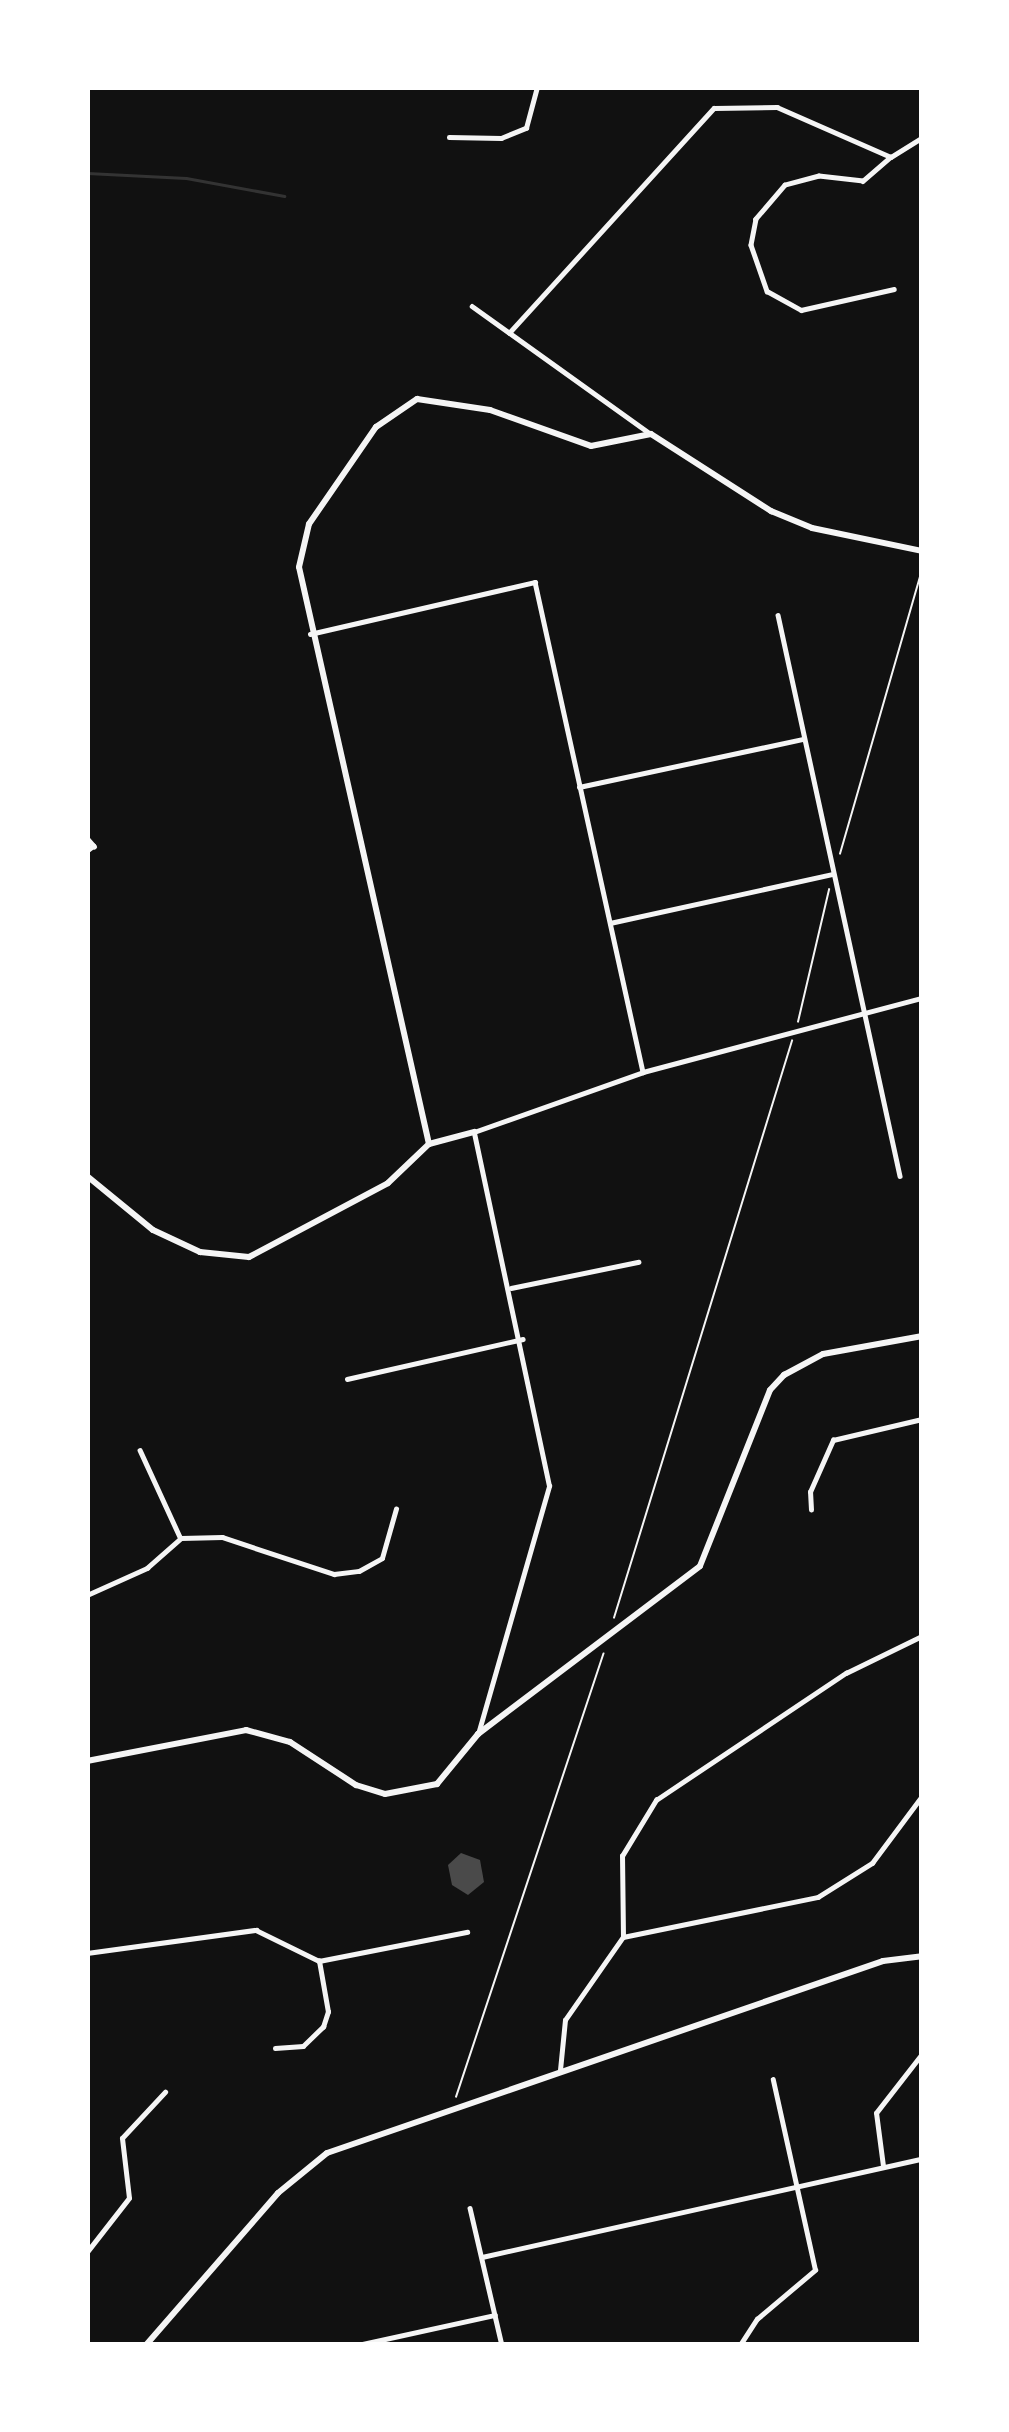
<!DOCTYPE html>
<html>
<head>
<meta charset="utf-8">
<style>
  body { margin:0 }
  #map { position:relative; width:1009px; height:2432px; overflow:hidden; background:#111; font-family:Lato,sans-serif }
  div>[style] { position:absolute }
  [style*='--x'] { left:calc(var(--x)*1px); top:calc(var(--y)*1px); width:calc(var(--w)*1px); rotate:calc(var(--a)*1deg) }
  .stream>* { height:3px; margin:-1.5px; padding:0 1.5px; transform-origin:1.5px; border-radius:1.5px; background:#333 }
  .building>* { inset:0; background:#4a4a4a }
  .path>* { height:1.5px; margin:-0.75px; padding:0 0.75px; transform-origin:0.75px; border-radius:0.75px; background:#f5f5f5 }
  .minor>* { height:4.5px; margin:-2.25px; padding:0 2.25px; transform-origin:2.25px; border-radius:2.25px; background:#f5f5f5 }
  .tertiary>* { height:6px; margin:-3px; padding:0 3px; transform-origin:3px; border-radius:3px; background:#f5f5f5 }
  .secondary>* { height:6px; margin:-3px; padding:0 3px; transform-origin:3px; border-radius:3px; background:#f5f5f5 }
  span { translate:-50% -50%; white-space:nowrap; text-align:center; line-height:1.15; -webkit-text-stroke:9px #fff; paint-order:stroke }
  .frame { position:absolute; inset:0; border:90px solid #fff; pointer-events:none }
</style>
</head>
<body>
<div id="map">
  <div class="stream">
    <div style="--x:87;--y:173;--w:99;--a:2.9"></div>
    <div style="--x:186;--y:178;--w:100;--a:10.4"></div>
  </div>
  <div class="building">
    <div style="clip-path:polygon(461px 1853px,480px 1860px,484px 1882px,468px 1895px,452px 1885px,448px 1865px)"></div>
  </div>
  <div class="path">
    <div style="--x:840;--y:854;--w:297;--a:-73.9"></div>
    <div style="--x:798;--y:1022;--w:136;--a:-76.8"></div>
    <div style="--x:614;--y:1618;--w:604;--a:-72.86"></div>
    <div style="--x:456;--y:2097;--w:467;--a:-71.6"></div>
  </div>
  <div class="minor">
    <div style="--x:449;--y:137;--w:52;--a:1.1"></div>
    <div style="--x:501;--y:138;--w:27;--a:-22"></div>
    <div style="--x:526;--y:128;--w:42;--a:-75"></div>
    <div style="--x:891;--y:157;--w:37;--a:139"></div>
    <div style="--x:863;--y:181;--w:44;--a:-173.5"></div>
    <div style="--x:819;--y:176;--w:35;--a:165"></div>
    <div style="--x:785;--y:185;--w:45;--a:130.5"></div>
    <div style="--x:756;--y:219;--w:26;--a:101"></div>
    <div style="--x:751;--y:245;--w:49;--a:70.8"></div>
    <div style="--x:767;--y:291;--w:39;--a:29"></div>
    <div style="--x:801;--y:310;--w:95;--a:-12.7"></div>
    <div style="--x:472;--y:306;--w:216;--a:35.6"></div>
    <div style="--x:509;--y:333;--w:304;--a:-47.7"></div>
    <div style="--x:714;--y:108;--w:63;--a:-0.9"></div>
    <div style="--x:777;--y:107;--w:124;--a:23.7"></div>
    <div style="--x:891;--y:157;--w:36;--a:-32"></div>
    <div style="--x:778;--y:615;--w:574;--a:77.73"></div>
    <div style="--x:310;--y:634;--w:231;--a:-13"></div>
    <div style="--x:535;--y:582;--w:502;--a:77.57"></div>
    <div style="--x:579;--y:787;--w:229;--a:-12.1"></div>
    <div style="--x:87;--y:838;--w:11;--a:49"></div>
    <div style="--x:94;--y:846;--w:9;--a:144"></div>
    <div style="--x:610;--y:923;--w:228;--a:-12.4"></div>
    <div style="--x:511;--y:1288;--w:130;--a:-11.6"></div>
    <div style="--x:347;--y:1379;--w:180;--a:-12.8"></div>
    <div style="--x:140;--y:1450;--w:96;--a:65.3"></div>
    <div style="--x:811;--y:1510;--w:18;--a:-93"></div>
    <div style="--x:810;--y:1492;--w:57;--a:-66.1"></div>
    <div style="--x:833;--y:1440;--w:91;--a:-13.3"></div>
    <div style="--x:87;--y:1595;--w:66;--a:-24.2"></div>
    <div style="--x:147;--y:1568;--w:45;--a:-41.4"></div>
    <div style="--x:181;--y:1538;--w:41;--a:-1.4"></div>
    <div style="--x:222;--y:1537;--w:118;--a:18.3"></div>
    <div style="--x:334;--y:1574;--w:25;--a:-7"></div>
    <div style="--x:359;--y:1571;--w:26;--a:-29"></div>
    <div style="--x:382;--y:1558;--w:51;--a:-74.1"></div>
    <div style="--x:478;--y:1734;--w:258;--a:-74"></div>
    <div style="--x:549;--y:1486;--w:362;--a:-102"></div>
    <div style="--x:474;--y:1132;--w:179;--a:-19.5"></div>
    <div style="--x:643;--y:1072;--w:289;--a:-14.9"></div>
    <div style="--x:623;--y:1937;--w:81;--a:-90.7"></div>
    <div style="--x:622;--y:1856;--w:66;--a:-58.7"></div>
    <div style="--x:656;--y:1800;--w:229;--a:-33.8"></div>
    <div style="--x:846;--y:1673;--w:85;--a:-26"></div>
    <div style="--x:87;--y:1953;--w:171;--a:-7.8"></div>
    <div style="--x:256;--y:1930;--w:70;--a:26.2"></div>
    <div style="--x:319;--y:1961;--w:151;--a:-11.1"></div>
    <div style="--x:275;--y:2048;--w:28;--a:-4"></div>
    <div style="--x:303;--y:2046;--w:28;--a:-44"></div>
    <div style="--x:323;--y:2027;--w:16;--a:-72"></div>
    <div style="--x:328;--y:2012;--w:52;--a:-100"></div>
    <div style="--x:560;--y:2070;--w:50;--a:-84.3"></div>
    <div style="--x:565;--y:2020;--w:101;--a:-55.1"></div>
    <div style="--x:623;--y:1937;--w:199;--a:-11.6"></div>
    <div style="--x:818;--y:1897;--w:64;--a:-32.2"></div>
    <div style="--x:872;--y:1863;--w:84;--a:-53.3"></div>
    <div style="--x:883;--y:2166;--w:53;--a:-97.5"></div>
    <div style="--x:876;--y:2113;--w:75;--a:-52.1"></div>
    <div style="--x:470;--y:2208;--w:141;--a:76.9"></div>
    <div style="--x:87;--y:2252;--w:68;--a:-52.1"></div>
    <div style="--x:129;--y:2198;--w:60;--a:-96.7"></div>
    <div style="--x:122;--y:2138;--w:63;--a:-46.9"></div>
    <div style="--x:482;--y:2257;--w:451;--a:-12.6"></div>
    <div style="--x:358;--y:2345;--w:140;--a:-12.4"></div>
    <div style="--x:740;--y:2345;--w:31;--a:-57"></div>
    <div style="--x:757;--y:2319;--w:76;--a:-40.2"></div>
    <div style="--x:815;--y:2270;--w:195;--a:-102.5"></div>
  </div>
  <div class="tertiary">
    <div style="--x:429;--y:1144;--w:591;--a:-102.7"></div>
    <div style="--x:299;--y:567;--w:44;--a:-76.9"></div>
    <div style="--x:309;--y:524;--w:118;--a:-55.4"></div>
    <div style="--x:376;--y:427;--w:50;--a:-34.3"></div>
    <div style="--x:417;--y:399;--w:74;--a:8.6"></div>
    <div style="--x:490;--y:410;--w:107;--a:19.6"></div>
    <div style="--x:591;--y:446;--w:61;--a:-11.3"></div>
    <div style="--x:651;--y:434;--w:143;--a:32.7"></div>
    <div style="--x:771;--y:511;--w:44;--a:22.5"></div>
    <div style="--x:812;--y:528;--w:112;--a:11.8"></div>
    <div style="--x:87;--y:1176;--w:85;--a:39.3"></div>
    <div style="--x:153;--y:1230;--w:52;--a:25.1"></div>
    <div style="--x:200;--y:1252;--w:49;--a:5.8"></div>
    <div style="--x:249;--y:1257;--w:157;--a:-28"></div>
    <div style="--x:388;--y:1183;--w:57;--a:-43.6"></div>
    <div style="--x:429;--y:1144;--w:47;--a:-14.9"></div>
    <div style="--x:87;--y:1761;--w:162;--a:-11"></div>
    <div style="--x:246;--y:1730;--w:46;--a:15.3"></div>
    <div style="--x:290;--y:1742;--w:79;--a:33.1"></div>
    <div style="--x:356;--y:1785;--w:30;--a:17"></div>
    <div style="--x:385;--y:1794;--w:53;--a:-10.9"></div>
    <div style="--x:437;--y:1784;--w:65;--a:-50.6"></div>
    <div style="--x:478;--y:1734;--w:278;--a:-37.1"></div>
    <div style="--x:700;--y:1566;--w:189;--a:-68.3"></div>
    <div style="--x:770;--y:1390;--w:21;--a:-47"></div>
    <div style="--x:784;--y:1375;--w:44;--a:-28.3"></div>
    <div style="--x:823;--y:1354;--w:101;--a:-10.3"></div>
  </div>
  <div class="secondary">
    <div style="--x:146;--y:2345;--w:201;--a:-49"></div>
    <div style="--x:278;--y:2193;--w:63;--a:-39.2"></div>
    <div style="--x:327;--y:2153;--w:588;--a:-19.05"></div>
    <div style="--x:883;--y:1961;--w:39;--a:-7"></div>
  </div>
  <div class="frame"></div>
</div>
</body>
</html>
